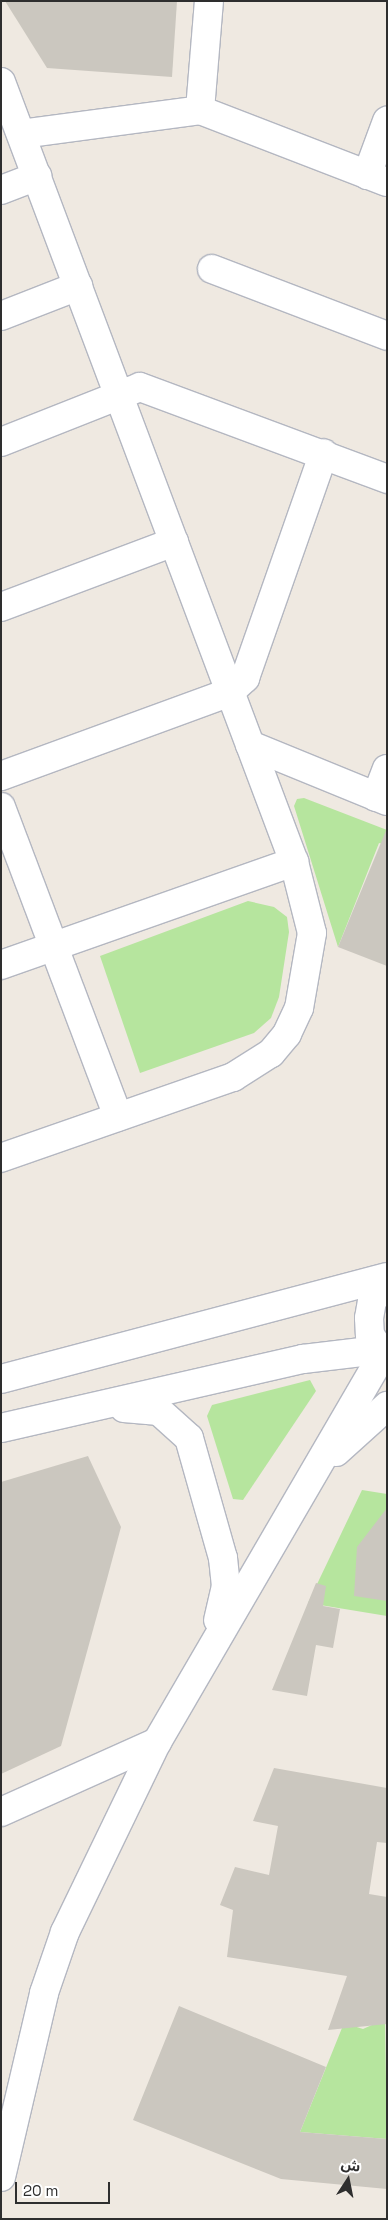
<!DOCTYPE html>
<html>
<head>
<meta charset="utf-8">
<style>
  body { margin:0 }
  #map { position:relative; width:388px; height:2220px; overflow:hidden; background:#efe9e1; font-family:"Space Grotesk","Noto Sans Arabic",sans-serif }
  div>[style] { position:absolute }
  [style*='--x'] { left:calc(var(--x)*1px); top:calc(var(--y)*1px); width:calc(var(--w)*1px); rotate:calc(var(--a)*1deg) }
  .green>* { inset:0; background:#b6e59e }
  .building>* { inset:0; background:#cbc7bf }
  .roads { filter:drop-shadow(1px 0 #b4b7c1) drop-shadow(-1px 0 #b4b7c1) drop-shadow(0 1px #b4b7c1) drop-shadow(0 -1px #b4b7c1) }
  .street>* { height:28px; margin:-14px; padding:0 14px; transform-origin:14px; border-radius:14px; background:#fff }
  .secondary>* { height:28px; margin:-14px; padding:0 14px; transform-origin:14px; border-radius:14px; background:#fff }
  span { translate:-50% -50%; white-space:nowrap; text-align:center; line-height:1.15; -webkit-text-stroke:5px #fff; paint-order:stroke }
  .frame { position:absolute; inset:0; border:2px solid #2e2e2e; pointer-events:none }
  .north { position:absolute; left:323px; top:2155px; width:50px; height:50px; -webkit-text-stroke:4px #fff; paint-order:stroke; rotate:11deg; font-size:14px; font-weight:700; line-height:20px; text-align:center; color:#2e2e2e }
  .north::after { content:''; display:block; margin:auto; width:18px; height:22px; background:#2e2e2e; clip-path:polygon(50% 0,100% 100%,50% 72%,0 100%) }
  .scale { position:absolute; left:15px; top:2182px; width:95px; height:22px; box-sizing:border-box; border:2px solid #2e2e2e; border-top:0; padding-left:6px; font-size:15px; line-height:18px; white-space:nowrap; color:#2e2e2e; -webkit-text-stroke:4px #fff; paint-order:stroke }
</style>
</head>
<body>
<div id="map">
  <div class="green">
    <div style="clip-path:polygon(304px 798px,387px 830px,387px 845px,379px 843px,338px 947px,294px 806px,297px 799px)"></div>
    <div style="clip-path:polygon(248px 901px,274px 907px,287px 917px,289px 932px,279px 997px,271px 1018px,254px 1033px,140px 1073px,100px 956px)"></div>
    <div style="clip-path:polygon(310px 1380px,316px 1391px,243px 1500px,233px 1499px,207px 1416px,212px 1405px)"></div>
    <div style="clip-path:polygon(362px 1490px,387px 1494px,387px 1616px,308px 1603px)"></div>
    <div style="clip-path:polygon(385px 2019px,387px 2139px,300px 2132px,344px 2023px,363px 2029px)"></div>
  </div>
  <div class="building">
    <div style="clip-path:polygon(5px 1px,177px 1px,172px 77px,47px 68px)"></div>
    <div style="clip-path:polygon(387px 828px,387px 966px,338px 947px)"></div>
    <div style="clip-path:polygon(88px 1456px,121px 1527px,107px 1579px,61px 1746px,1px 1774px,1px 1482px)"></div>
    <div style="clip-path:polygon(387px 1508px,387px 1601px,354px 1596px,357px 1547px)"></div>
    <div style="clip-path:polygon(316px 1583px,326px 1586px,323px 1606px,340px 1609px,333px 1648px,316px 1645px,307px 1696px,272px 1690px)"></div>
    <div style="clip-path:polygon(274px 1768px,387px 1788px,387px 1843px,377px 1842px,369px 1894px,387px 1897px,387px 2024px,328px 2030px,347px 1976px,227px 1957px,233px 1910px,220px 1905px,235px 1867px,269px 1875px,278px 1826px,253px 1821px)"></div>
    <div style="clip-path:polygon(179px 2006px,326px 2067px,300px 2132px,387px 2139px,387px 2189px,281px 2179px,133px 2120px)"></div>
  </div>
  <div class="roads">
    <div class="street">
      <div style="--x:1;--y:82;--w:833;--a:69.41"></div>
      <div style="--x:294;--y:862;--w:73;--a:75.8"></div>
      <div style="--x:312;--y:933;--w:76;--a:99.8"></div>
      <div style="--x:299;--y:1008;--w:29;--a:115"></div>
      <div style="--x:287;--y:1034;--w:25;--a:130"></div>
      <div style="--x:271;--y:1053;--w:45;--a:147.7"></div>
      <div style="--x:233;--y:1077;--w:246;--a:160.8"></div>
      <div style="--x:200;--y:110;--w:109;--a:-85.3"></div>
      <div style="--x:21;--y:134;--w:181;--a:-7.6"></div>
      <div style="--x:200;--y:110;--w:200;--a:21.1"></div>
      <div style="--x:367;--y:175;--w:58;--a:-69.7"></div>
      <div style="--x:1;--y:190;--w:39;--a:-21"></div>
      <div style="--x:212;--y:269;--w:187;--a:20.9"></div>
      <div style="--x:1;--y:316;--w:83;--a:-21.3"></div>
      <div style="--x:1;--y:442;--w:149;--a:-21.6"></div>
      <div style="--x:140;--y:387;--w:264;--a:20.4"></div>
      <div style="--x:1;--y:607;--w:185;--a:-20.6"></div>
      <div style="--x:250;--y:745;--w:148;--a:22.2"></div>
      <div style="--x:1;--y:776;--w:244;--a:-20.1"></div>
      <div style="--x:230;--y:692;--w:21;--a:-43"></div>
      <div style="--x:245;--y:678;--w:238;--a:-70.7"></div>
      <div style="--x:376;--y:797;--w:30;--a:-69"></div>
      <div style="--x:1;--y:807;--w:331;--a:69.3"></div>
      <div style="--x:1;--y:965;--w:311;--a:-19.4"></div>
      <div style="--x:1;--y:1812;--w:171;--a:-24.2"></div>
    </div>
    <div class="secondary">
      <div style="--x:387;--y:1281;--w:25;--a:127"></div>
      <div style="--x:372;--y:1301;--w:17;--a:100"></div>
      <div style="--x:369;--y:1318;--w:17;--a:87"></div>
      <div style="--x:370;--y:1335;--w:29;--a:55"></div>
      <div style="--x:1;--y:1379;--w:399;--a:-14.8"></div>
      <div style="--x:124;--y:1408;--w:35;--a:5"></div>
      <div style="--x:159;--y:1411;--w:40;--a:42"></div>
      <div style="--x:189;--y:1438;--w:125;--a:74.2"></div>
      <div style="--x:223;--y:1558;--w:28;--a:84"></div>
      <div style="--x:226;--y:1586;--w:35;--a:103"></div>
      <div style="--x:1;--y:1428;--w:310;--a:-12.9"></div>
      <div style="--x:303;--y:1359;--w:76;--a:-6.8"></div>
      <div style="--x:336;--y:1452;--w:69;--a:-42"></div>
      <div style="--x:1;--y:2177;--w:189;--a:-76.8"></div>
      <div style="--x:44;--y:1993;--w:65;--a:-71"></div>
      <div style="--x:65;--y:1932;--w:211;--a:-64.2"></div>
      <div style="--x:157;--y:1742;--w:448;--a:-59.8"></div>
    </div>
  </div>
  <div class="frame"></div>
  <div class="north">ش</div>
  <div class="scale">20 m</div>
</div>
</body>
</html>
